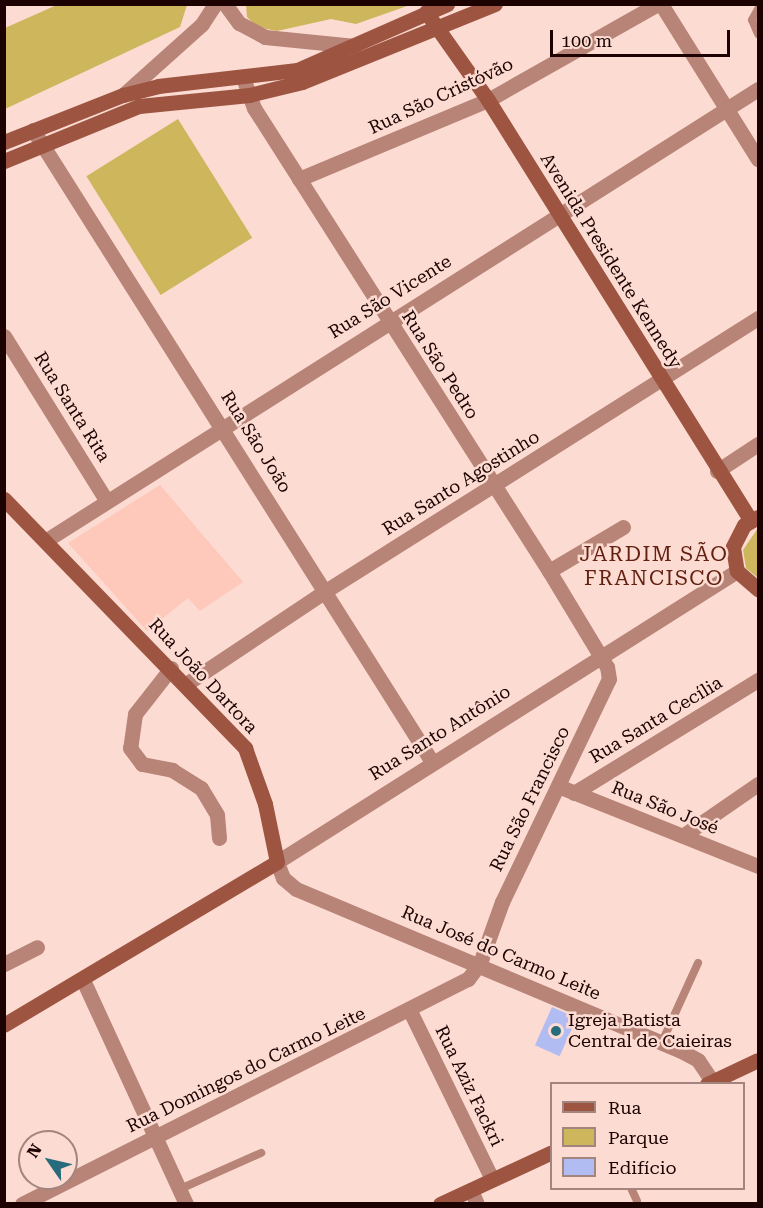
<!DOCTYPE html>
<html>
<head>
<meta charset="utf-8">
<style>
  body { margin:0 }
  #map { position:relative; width:763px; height:1208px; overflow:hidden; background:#fcdbd2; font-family:"Roboto Serif",serif }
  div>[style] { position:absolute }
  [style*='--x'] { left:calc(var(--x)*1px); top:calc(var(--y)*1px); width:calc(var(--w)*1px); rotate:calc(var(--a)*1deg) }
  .built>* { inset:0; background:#fec8ba }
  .green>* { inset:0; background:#cdb65c; transform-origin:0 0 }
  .building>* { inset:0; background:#b1bcf3; transform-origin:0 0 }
  .lane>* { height:8px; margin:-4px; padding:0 4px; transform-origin:4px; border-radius:4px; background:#b78477 }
  .street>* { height:15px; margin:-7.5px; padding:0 7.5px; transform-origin:7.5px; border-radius:7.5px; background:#b78477 }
  .secondary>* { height:15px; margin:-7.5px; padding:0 7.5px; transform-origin:7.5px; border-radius:7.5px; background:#9d5542 }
  .dots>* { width:16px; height:16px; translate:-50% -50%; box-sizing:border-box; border:3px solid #fcdbd2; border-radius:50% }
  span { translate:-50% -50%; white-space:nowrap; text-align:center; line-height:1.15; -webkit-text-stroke:5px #fcdbd2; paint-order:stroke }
  .street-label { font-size:18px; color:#1c0301 }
  .poi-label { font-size:18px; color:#1c0301 }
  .left { translate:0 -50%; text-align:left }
  .quarter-label { font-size:21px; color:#632211; letter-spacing:1.5px }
  .frame { position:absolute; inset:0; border:6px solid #1c0301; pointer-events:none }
  .legend { position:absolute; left:550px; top:1082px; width:195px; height:108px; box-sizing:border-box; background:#fcdbd2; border:2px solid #a2857e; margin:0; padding:8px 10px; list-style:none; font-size:18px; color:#1c0301 }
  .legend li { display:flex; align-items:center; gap:12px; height:30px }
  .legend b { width:30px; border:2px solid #a2857e }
  .north { position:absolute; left:18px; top:1130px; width:60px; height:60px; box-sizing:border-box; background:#fcdbd2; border:2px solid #a2857e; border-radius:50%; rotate:304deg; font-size:16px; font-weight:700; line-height:24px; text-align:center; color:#1c0301 }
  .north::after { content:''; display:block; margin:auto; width:21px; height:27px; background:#276c7c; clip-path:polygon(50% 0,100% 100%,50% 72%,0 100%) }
  .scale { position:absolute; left:550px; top:30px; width:180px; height:27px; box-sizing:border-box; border:3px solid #1c0301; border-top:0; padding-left:8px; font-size:18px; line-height:21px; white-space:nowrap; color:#1c0301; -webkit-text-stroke:4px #fcdbd2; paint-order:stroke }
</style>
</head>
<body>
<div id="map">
  <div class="built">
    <div style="clip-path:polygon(160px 485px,243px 582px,200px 611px,188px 598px,147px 631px,68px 543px)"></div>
  </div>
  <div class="green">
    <div style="clip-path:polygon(59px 4px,187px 4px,187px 5px,180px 27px,5px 109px,5px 28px)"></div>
    <div style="clip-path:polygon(246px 5px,410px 5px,356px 24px,331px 19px,277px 31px,257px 27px,247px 17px)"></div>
    <div style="left:178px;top:119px;width:140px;height:108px;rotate:58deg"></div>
    <div style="clip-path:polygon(758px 528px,758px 578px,746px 568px,743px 550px)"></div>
  </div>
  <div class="building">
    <div style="left:552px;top:1007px;width:27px;height:42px;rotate:24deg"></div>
  </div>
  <div class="lane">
    <div style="--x:758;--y:34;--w:15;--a:-113"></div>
    <div style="--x:752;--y:20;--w:13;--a:-61"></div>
    <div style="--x:662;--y:1042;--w:87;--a:-65.5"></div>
    <div style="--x:631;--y:1188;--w:14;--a:65"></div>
    <div style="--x:180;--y:1189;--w:89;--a:-24"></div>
  </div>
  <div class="street">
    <div style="--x:225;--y:4;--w:24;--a:54"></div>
    <div style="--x:239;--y:23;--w:30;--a:28"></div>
    <div style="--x:265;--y:37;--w:90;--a:5.7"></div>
    <div style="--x:661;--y:4;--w:183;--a:58"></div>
    <div style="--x:123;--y:95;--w:106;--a:-41.9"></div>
    <div style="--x:202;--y:24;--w:24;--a:-57"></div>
    <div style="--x:33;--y:130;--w:747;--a:57.73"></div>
    <div style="--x:299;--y:179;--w:205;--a:-22.7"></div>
    <div style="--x:488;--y:100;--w:195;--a:-29.5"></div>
    <div style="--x:4;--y:336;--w:193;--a:58.1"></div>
    <div style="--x:717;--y:471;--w:49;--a:-33.4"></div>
    <div style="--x:45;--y:541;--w:844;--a:-32.37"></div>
    <div style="--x:549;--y:571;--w:86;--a:-30.7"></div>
    <div style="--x:171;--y:668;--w:58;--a:128"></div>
    <div style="--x:135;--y:714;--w:34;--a:98"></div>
    <div style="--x:130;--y:748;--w:20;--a:53"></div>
    <div style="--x:142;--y:764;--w:31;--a:11"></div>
    <div style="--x:172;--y:770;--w:34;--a:32"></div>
    <div style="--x:201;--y:788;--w:31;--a:59"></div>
    <div style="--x:217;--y:815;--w:23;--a:85"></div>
    <div style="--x:186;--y:684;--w:169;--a:-33.7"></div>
    <div style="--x:327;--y:590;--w:510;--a:-32.26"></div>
    <div style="--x:558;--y:786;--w:215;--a:21.8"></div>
    <div style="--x:574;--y:793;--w:216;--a:-31.6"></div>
    <div style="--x:684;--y:835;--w:90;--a:-34.6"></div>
    <div style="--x:4;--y:964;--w:37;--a:-27"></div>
    <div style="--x:83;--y:980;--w:247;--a:65.3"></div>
    <div style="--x:410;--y:1011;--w:187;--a:64"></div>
    <div style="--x:712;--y:1081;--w:25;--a:-124"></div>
    <div style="--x:698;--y:1060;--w:21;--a:-152"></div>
    <div style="--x:679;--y:1050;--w:415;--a:-157.2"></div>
    <div style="--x:296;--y:889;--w:17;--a:-140"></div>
    <div style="--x:283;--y:878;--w:17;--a:-111"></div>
    <div style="--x:277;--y:862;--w:544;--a:-32.32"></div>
    <div style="--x:471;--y:1190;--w:15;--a:67"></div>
    <div style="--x:22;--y:1204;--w:500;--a:-26.8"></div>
    <div style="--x:468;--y:979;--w:20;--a:-53"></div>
    <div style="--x:480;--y:963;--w:65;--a:-70.2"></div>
    <div style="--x:502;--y:902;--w:247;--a:-64.4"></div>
    <div style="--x:609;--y:679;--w:12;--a:-99"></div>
    <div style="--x:607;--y:667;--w:112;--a:-121.1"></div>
    <div style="--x:549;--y:571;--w:549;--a:-122.5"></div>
    <div style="--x:254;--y:108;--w:32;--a:-110"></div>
  </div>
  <div class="secondary">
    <div style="--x:426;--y:12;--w:108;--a:54.8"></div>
    <div style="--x:488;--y:100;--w:495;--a:58"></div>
    <div style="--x:4;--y:142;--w:128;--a:-21.6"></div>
    <div style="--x:123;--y:95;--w:36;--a:-14"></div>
    <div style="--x:158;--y:86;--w:140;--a:-6.6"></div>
    <div style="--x:297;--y:70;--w:164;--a:-23.7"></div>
    <div style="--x:4;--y:161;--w:146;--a:-22.2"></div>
    <div style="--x:139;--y:106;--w:111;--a:-5.7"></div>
    <div style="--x:249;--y:95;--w:55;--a:-13.8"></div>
    <div style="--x:302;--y:82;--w:208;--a:-22"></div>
    <div style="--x:4;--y:499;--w:347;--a:45.9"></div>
    <div style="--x:245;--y:748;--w:59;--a:70.3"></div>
    <div style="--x:265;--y:804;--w:59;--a:78.3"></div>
    <div style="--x:277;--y:862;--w:318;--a:149.2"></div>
    <div style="--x:758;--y:517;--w:16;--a:150"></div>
    <div style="--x:744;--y:525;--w:25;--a:117"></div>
    <div style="--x:733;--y:547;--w:24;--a:81"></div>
    <div style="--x:737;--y:571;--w:28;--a:41"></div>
    <div style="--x:707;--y:1084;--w:56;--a:-25.2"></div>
    <div style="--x:440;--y:1204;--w:123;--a:-24.9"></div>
  </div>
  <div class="dots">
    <div style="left:556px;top:1031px;background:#276c7c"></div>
  </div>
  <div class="street-label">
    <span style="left:441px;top:96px;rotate:-25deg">Rua São Cristóvão</span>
    <span style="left:611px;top:261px;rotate:58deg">Avenida Presidente Kennedy</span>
    <span style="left:390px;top:297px;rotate:-32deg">Rua São Vicente</span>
    <span style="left:440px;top:365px;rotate:57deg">Rua São Pedro</span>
    <span style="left:72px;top:407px;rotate:58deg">Rua Santa Rita</span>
    <span style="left:256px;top:442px;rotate:58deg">Rua São João</span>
    <span style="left:461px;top:483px;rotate:-32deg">Rua Santo Agostinho</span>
    <span style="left:203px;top:676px;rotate:47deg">Rua João Dartora</span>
    <span style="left:656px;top:720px;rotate:-31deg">Rua Santa Cecília</span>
    <span style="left:440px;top:733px;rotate:-32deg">Rua Santo Antônio</span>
    <span style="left:530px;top:799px;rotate:-64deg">Rua São Francisco</span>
    <span style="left:665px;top:808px;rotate:22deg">Rua São José</span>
    <span style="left:501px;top:953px;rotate:23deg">Rua José do Carmo Leite</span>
    <span style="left:246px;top:1070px;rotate:-26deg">Rua Domingos do Carmo Leite</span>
    <span style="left:469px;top:1086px;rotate:64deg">Rua Aziz Fackri</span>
  </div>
  <div class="poi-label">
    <span class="left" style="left:568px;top:1031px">Igreja Batista<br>Central de Caieiras</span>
  </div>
  <div class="quarter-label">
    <span style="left:654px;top:566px">JARDIM SÃO<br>FRANCISCO</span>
  </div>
  <div class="frame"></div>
  <ul class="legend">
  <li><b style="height:8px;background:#9d5542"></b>Rua</li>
  <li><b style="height:16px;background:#cdb65c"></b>Parque</li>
  <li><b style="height:16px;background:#b1bcf3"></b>Edifício</li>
  </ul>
  <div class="north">N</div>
  <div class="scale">100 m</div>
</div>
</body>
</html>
